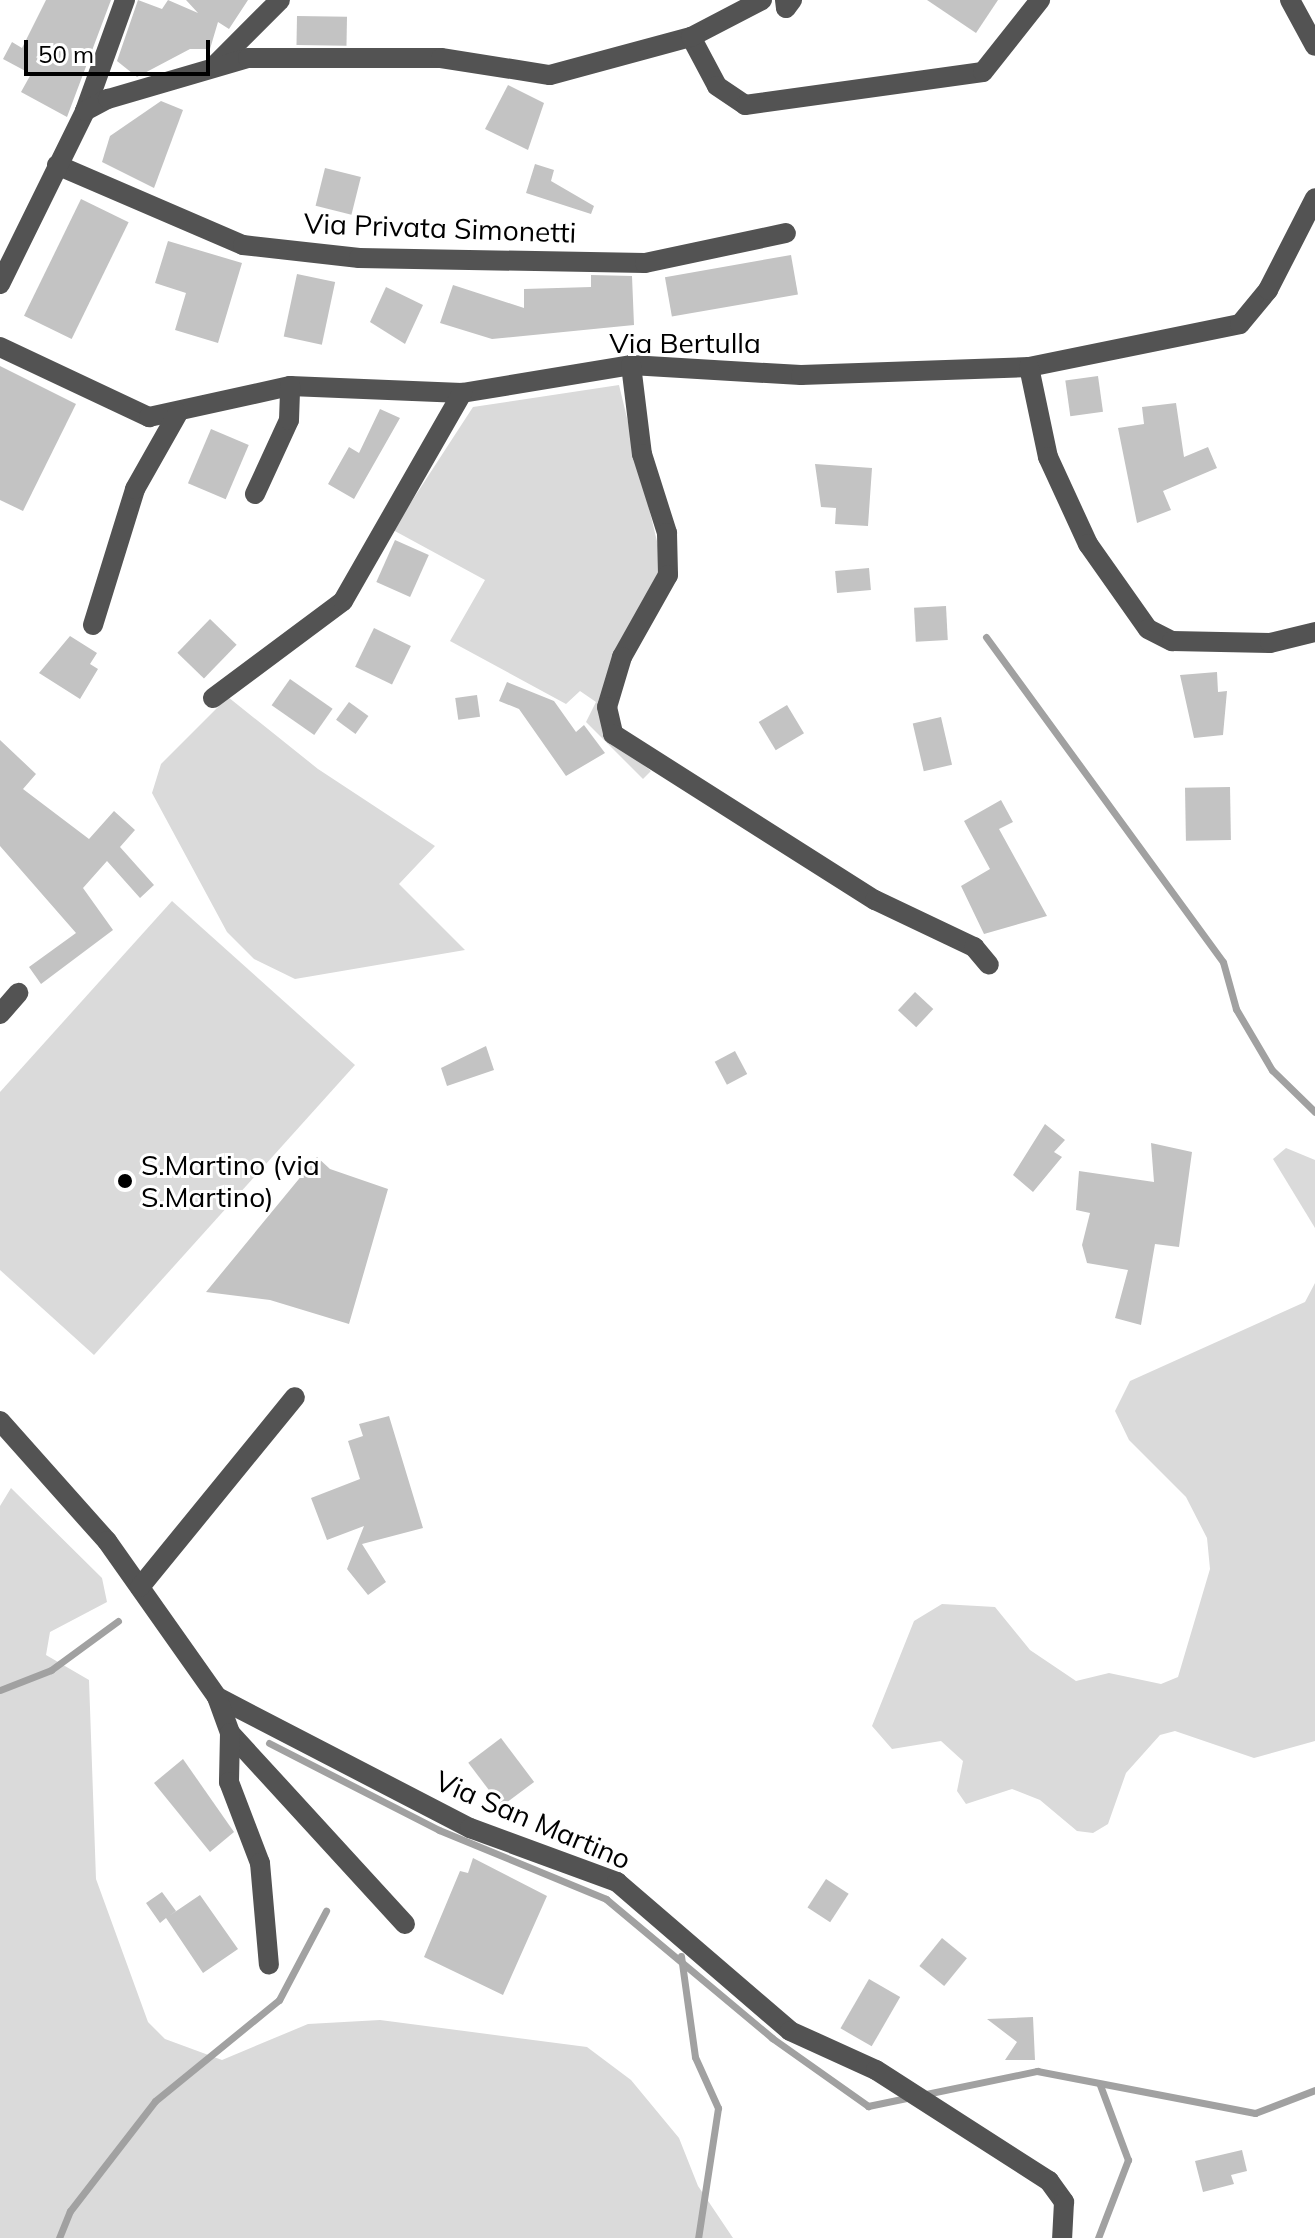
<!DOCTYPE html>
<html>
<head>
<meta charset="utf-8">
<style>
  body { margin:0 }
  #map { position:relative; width:1315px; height:2238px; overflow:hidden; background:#fff; font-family:Mulish,sans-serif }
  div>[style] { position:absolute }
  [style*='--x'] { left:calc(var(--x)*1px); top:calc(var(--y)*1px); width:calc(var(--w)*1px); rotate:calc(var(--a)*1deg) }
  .green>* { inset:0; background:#dadada }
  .stream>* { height:7px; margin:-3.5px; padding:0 3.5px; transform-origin:3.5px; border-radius:3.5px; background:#a1a1a1 }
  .building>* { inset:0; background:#c3c3c3; transform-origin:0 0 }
  .minor>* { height:20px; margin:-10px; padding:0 10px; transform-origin:10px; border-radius:10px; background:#535353 }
  .dots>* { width:22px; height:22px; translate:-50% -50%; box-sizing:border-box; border:4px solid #fff; border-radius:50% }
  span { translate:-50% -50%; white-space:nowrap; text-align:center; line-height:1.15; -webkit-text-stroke:6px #fff; paint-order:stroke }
  .street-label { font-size:28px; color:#000 }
  .poi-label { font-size:28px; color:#000 }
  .left { translate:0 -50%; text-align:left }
  .scale { position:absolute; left:24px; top:40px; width:186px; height:36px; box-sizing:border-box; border:4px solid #000; border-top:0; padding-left:10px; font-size:24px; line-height:28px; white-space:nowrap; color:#000; -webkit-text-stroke:6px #fff; paint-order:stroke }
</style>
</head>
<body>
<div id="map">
  <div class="green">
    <div style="clip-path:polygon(619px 385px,663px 566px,617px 663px,614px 741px,651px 771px,643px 779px,586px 722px,596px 702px,580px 691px,566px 704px,450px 641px,485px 580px,393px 530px,473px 407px)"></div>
    <div style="clip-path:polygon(228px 697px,318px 769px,435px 846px,399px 884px,465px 950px,295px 979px,254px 959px,227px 932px,152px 793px,161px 764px)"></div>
    <div style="clip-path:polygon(172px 901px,355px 1065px,94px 1355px,0 1270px,0 1092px)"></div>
    <div style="clip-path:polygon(1286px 1148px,1315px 1160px,1315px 1228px,1273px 1159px)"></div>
    <div style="clip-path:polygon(1315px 1283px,1315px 1741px,1254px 1758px,1175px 1731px,1160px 1735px,1126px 1773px,1108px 1824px,1093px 1833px,1077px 1831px,1040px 1800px,1012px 1789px,966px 1804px,957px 1791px,963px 1761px,941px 1741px,892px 1749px,872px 1726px,914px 1621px,942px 1604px,995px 1607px,1030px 1650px,1076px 1681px,1109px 1673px,1161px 1684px,1178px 1677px,1210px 1569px,1207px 1538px,1186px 1497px,1129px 1440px,1115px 1411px,1130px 1381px,1305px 1302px)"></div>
    <div style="clip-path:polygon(11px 1488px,102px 1578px,107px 1602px,50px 1632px,46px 1655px,89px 1680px,96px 1879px,148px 2022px,165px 2039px,222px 2060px,308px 2024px,380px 2020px,587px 2047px,631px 2080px,679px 2138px,698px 2186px,733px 2238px,0 2238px,0 1506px)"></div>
  </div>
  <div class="stream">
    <div style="--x:986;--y:637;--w:402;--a:53.9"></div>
    <div style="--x:1223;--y:962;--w:49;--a:74.5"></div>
    <div style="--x:1236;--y:1009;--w:71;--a:59.5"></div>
    <div style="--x:1272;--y:1070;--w:60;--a:44.3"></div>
    <div style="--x:0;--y:1690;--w:55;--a:-21.4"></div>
    <div style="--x:51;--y:1670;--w:83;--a:-36.2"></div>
    <div style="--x:269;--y:1743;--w:191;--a:27.1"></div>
    <div style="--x:439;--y:1830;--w:181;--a:22.4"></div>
    <div style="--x:606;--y:1899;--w:217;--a:39.9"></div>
    <div style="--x:772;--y:2038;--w:118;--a:35.3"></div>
    <div style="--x:868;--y:2106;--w:173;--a:-11.7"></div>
    <div style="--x:1037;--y:2071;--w:222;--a:10.9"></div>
    <div style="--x:1255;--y:2113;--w:64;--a:-21"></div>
    <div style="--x:681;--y:1956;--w:102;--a:82.1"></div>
    <div style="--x:695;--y:2057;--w:56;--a:65.7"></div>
    <div style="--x:718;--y:2108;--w:132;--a:98.7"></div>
    <div style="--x:59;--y:2238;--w:29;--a:-68"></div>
    <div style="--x:70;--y:2211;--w:139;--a:-52.3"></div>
    <div style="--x:155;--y:2101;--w:160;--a:-39.2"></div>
    <div style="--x:279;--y:2000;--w:101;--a:-62.2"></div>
    <div style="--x:1098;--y:2238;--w:84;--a:-69"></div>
    <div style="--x:1128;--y:2160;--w:80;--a:-110.5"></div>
  </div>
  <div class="building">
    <div style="clip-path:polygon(46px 0,111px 0,67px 117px,21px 92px,31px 74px,3px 59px,12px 42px,22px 48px)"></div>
    <div style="clip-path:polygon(138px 0,162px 9px,168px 0,198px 13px,186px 0,248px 0,229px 29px,218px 22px,210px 49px,190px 49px,137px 77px,117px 61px)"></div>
    <div style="clip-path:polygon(927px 0,998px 0,976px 33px)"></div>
    <div style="left:297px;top:16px;width:50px;height:29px;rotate:1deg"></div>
    <div style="clip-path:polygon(508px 85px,544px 103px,528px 150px,485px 129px)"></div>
    <div style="clip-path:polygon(161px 101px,183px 110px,154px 188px,102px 162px,110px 136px)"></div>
    <div style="clip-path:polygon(535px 164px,554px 170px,551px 181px,594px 206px,591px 214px,526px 193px)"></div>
    <div style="left:325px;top:168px;width:37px;height:39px;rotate:14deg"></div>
    <div style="left:81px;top:199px;width:53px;height:130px;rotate:26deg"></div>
    <div style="clip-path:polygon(168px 241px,242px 263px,218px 343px,175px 330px,186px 293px,155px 283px)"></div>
    <div style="left:791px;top:255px;width:40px;height:128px;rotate:80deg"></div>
    <div style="left:297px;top:274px;width:39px;height:64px;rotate:12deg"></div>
    <div style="clip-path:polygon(591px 275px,632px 276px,634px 325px,492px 339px,440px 323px,453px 285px,524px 308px,524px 289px,591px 287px)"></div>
    <div style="clip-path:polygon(386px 287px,423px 305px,405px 344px,370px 322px)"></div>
    <div style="clip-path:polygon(0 366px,76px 404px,23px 511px,0 500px)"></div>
    <div style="left:1098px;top:376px;width:36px;height:33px;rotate:82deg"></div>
    <div style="clip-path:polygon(1176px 403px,1184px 457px,1208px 447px,1217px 468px,1163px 491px,1171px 510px,1137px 523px,1118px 428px,1144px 424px,1142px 407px)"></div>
    <div style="clip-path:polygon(380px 409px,400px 418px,354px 499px,328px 484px,349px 447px,359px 453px)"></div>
    <div style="left:211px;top:429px;width:41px;height:59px;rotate:23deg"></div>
    <div style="clip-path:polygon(815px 464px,872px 468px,868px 526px,835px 524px,836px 508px,821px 507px)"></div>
    <div style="left:395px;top:540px;width:37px;height:46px;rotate:24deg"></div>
    <div style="left:869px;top:568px;width:22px;height:34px;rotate:85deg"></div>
    <div style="left:946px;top:606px;width:34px;height:32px;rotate:87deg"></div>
    <div style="left:210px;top:619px;width:37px;height:47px;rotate:44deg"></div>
    <div style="left:374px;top:628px;width:41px;height:43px;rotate:26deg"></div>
    <div style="clip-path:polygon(70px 636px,97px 653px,90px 664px,98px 669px,80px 699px,39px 673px)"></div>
    <div style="clip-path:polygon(1217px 672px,1218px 692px,1227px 691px,1223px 735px,1194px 738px,1180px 675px)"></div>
    <div style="left:290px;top:679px;width:52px;height:32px;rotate:35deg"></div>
    <div style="clip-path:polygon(507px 682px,554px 701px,576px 732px,584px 725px,605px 753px,566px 776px,519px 709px,499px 701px)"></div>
    <div style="left:477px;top:695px;width:22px;height:22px;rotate:82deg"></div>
    <div style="left:349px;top:702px;width:24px;height:22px;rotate:36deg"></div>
    <div style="left:787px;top:705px;width:33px;height:33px;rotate:59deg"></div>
    <div style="left:941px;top:717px;width:49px;height:29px;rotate:77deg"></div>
    <div style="clip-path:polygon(0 740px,36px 774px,23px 789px,89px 839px,114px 811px,135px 830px,120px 847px,154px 885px,140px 898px,107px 861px,83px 888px,113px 930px,41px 984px,29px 967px,76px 933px,0 846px)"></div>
    <div style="left:1230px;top:787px;width:53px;height:45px;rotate:89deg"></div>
    <div style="clip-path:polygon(1001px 800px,1013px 822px,999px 829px,1047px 916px,984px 934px,961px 886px,990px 869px,964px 821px)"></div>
    <div style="left:915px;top:992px;width:25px;height:25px;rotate:43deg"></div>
    <div style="clip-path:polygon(486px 1046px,494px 1070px,447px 1086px,441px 1068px)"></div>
    <div style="left:735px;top:1051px;width:26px;height:23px;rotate:62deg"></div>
    <div style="clip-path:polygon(1045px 1124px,1065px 1140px,1054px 1152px,1062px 1157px,1033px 1192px,1013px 1175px)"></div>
    <div style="clip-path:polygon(1151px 1143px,1192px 1152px,1179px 1247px,1155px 1244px,1141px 1325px,1115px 1318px,1128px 1270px,1087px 1263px,1082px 1245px,1090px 1213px,1076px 1210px,1079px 1171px,1154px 1182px)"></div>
    <div style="clip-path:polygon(317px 1157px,330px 1169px,388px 1189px,349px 1324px,270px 1300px,206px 1292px)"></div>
    <div style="clip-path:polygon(389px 1416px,423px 1528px,362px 1544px,386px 1582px,368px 1595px,347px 1569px,364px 1526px,327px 1540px,311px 1498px,360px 1479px,348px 1441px,363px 1436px,359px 1424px)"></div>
    <div style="left:501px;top:1738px;width:55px;height:41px;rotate:53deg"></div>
    <div style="clip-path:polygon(183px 1759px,234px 1832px,210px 1852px,154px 1783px)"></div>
    <div style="clip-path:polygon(473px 1858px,547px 1896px,503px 1995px,424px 1957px,460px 1871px,468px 1873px)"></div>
    <div style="left:826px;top:1879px;width:27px;height:34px;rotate:33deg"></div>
    <div style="clip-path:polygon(162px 1892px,176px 1911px,169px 1916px,200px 1895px,238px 1949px,203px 1973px,166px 1918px,160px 1923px,146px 1903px)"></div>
    <div style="left:942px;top:1938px;width:32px;height:36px;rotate:39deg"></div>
    <div style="left:869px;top:1979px;width:36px;height:57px;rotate:30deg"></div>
    <div style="clip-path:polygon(1033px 2017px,1035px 2060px,1005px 2060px,1017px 2042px,987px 2019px)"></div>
    <div style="clip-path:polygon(1242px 2150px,1247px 2171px,1231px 2175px,1234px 2184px,1203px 2192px,1195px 2161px)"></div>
  </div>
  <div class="minor">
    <div style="--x:785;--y:0;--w:8;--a:83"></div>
    <div style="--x:786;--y:8;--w:10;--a:-53"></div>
    <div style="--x:1290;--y:0;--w:52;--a:61.5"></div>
    <div style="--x:691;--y:37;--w:55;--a:62"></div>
    <div style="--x:717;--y:86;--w:34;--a:34"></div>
    <div style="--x:745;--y:105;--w:240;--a:-7.9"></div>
    <div style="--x:983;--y:72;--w:92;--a:-51.6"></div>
    <div style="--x:217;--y:63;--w:89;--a:-45"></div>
    <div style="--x:85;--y:111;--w:118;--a:-70.2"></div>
    <div style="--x:57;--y:165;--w:202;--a:23.3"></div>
    <div style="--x:243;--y:245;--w:117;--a:6.4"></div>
    <div style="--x:359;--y:258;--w:286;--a:1"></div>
    <div style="--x:645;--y:263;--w:144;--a:-12"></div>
    <div style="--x:0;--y:284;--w:193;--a:-63.8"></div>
    <div style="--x:85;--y:111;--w:26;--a:-28"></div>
    <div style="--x:108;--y:99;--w:146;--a:-16.3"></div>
    <div style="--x:248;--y:58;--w:193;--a:0"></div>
    <div style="--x:441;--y:58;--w:110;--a:8.9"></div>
    <div style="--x:550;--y:75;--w:146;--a:-15.1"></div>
    <div style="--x:691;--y:37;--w:80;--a:-27.5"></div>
    <div style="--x:0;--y:347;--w:165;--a:25.2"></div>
    <div style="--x:149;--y:417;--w:144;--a:-12.4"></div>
    <div style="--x:290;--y:386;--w:172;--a:2.3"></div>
    <div style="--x:462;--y:393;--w:171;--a:-9.4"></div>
    <div style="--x:631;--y:365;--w:170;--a:3.4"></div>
    <div style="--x:801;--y:375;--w:228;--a:-2"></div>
    <div style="--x:1029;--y:367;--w:215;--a:-11.5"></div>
    <div style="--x:1240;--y:324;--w:44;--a:-50.5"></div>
    <div style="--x:1268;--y:290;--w:103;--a:-62.9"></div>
    <div style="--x:631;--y:365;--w:90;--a:83"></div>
    <div style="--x:642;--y:454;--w:83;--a:72.4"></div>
    <div style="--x:667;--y:533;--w:42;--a:88.6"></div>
    <div style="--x:668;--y:575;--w:94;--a:119.3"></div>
    <div style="--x:622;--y:657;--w:52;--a:106.7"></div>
    <div style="--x:607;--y:707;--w:28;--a:77"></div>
    <div style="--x:613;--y:734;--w:310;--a:32.4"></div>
    <div style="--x:875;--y:900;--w:110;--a:25.4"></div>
    <div style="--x:974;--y:947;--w:23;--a:50"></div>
    <div style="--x:1029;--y:367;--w:92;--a:78.1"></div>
    <div style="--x:1048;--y:457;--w:96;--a:65.3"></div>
    <div style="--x:1088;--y:544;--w:104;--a:54.8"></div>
    <div style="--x:1148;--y:629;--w:27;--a:27"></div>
    <div style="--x:1172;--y:641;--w:98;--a:1.2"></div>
    <div style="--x:1270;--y:643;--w:46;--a:-13.7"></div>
    <div style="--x:255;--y:494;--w:81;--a:-65.3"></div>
    <div style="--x:289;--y:420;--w:34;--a:-88"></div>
    <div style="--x:93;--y:625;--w:142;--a:-72.8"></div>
    <div style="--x:135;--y:489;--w:87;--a:-60.5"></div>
    <div style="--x:213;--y:698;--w:162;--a:-36.7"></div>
    <div style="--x:343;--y:601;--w:240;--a:-60.2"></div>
    <div style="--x:0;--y:1014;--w:28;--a:-49"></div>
    <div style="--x:0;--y:1421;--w:161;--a:48.3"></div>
    <div style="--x:107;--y:1541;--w:191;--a:54.8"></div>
    <div style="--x:217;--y:1697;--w:285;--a:27.4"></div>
    <div style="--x:470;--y:1828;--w:157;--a:20.2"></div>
    <div style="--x:617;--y:1882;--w:228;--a:40.7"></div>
    <div style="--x:790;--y:2031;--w:94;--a:24.4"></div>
    <div style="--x:876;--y:2070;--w:206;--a:32.7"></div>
    <div style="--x:1049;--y:2181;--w:26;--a:54"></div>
    <div style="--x:1064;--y:2202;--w:36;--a:93"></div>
    <div style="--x:140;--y:1587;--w:245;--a:-50.8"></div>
    <div style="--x:217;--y:1697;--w:38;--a:70"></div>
    <div style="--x:230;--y:1733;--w:259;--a:47.5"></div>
    <div style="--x:230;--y:1733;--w:49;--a:91.2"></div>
    <div style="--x:229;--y:1782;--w:87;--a:69.1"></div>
    <div style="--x:260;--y:1863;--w:102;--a:85"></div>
  </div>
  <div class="dots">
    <div style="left:125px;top:1181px;background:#000"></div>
  </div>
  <div class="street-label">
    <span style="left:440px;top:228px;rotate:2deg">Via Privata Simonetti</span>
    <span style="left:685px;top:343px">Via Bertulla</span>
    <span style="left:533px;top:1820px;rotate:23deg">Via San Martino</span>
  </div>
  <div class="poi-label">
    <span class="left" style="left:141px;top:1181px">S.Martino (via<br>S.Martino)</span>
  </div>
  <div class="scale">50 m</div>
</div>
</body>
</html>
